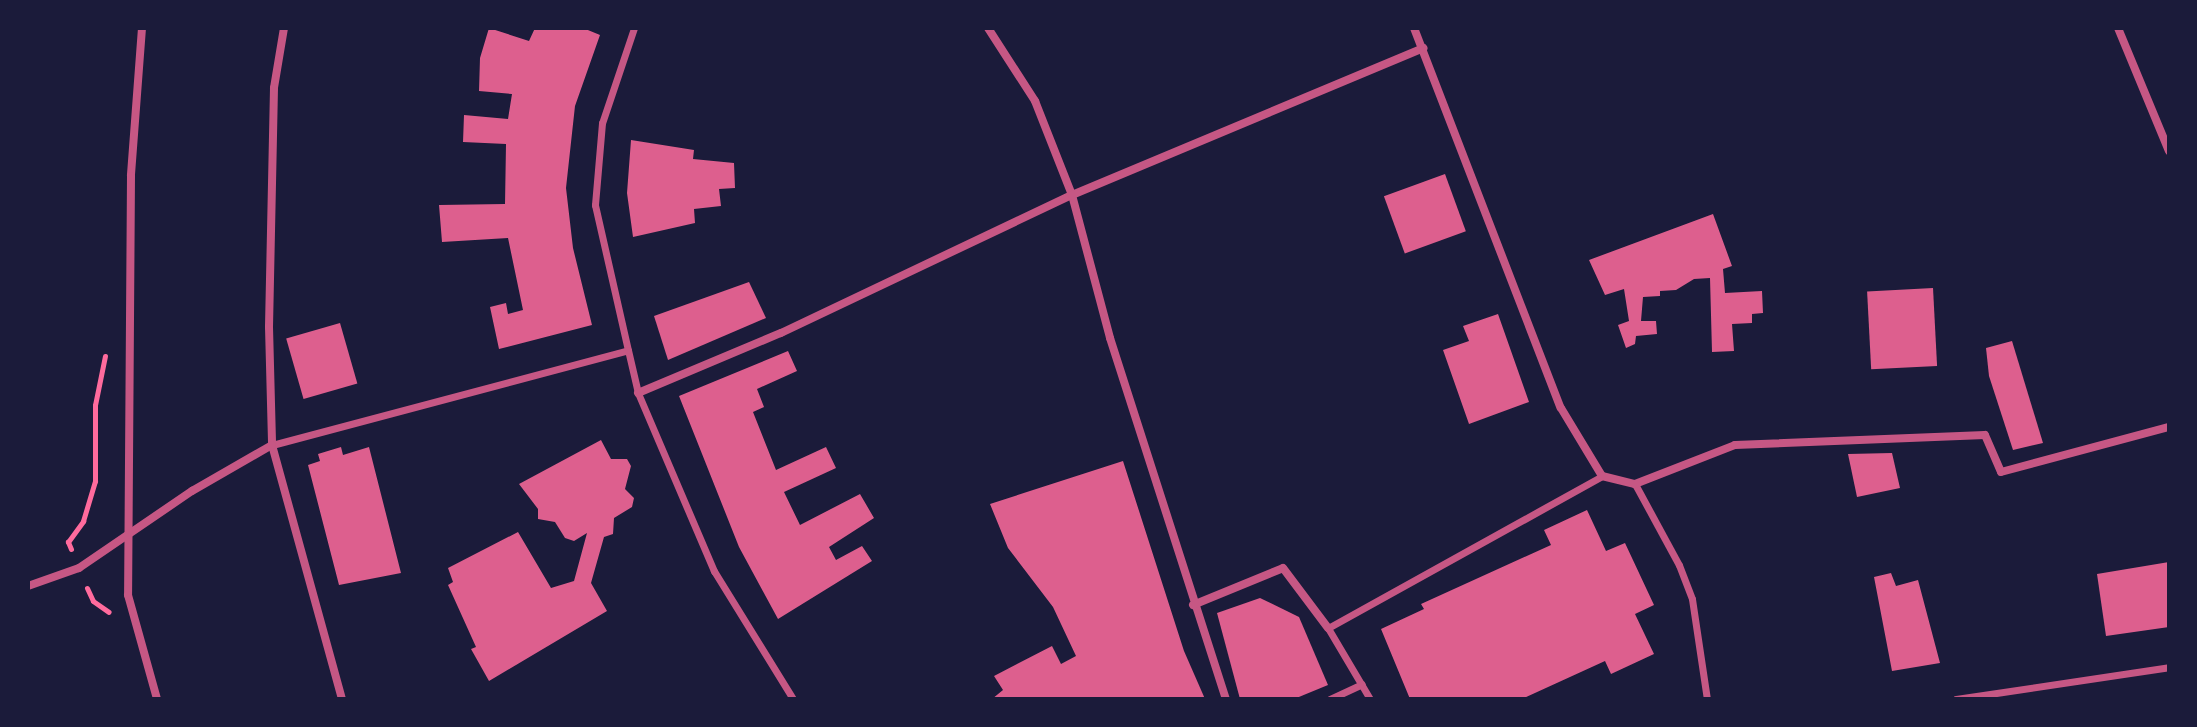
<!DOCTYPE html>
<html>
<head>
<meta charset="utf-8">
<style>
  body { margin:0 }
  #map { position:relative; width:2197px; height:727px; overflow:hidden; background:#1b1b3a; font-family:Raleway,sans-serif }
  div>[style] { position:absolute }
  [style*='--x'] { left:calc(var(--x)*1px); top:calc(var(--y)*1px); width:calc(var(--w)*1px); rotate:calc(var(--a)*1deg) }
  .building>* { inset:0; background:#dd5f8e; transform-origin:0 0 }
  .path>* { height:5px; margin:-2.5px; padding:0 2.5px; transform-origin:2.5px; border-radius:2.5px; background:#ff6b9d }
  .pedestrian>* { height:7px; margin:-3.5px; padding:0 3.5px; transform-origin:3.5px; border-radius:3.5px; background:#c65784 }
  .minor>* { height:8px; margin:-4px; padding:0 4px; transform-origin:4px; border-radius:4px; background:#c65784 }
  span { translate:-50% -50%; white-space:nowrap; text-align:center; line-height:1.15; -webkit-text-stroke:6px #1b1b3a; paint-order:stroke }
  .frame { position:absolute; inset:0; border:30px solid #1b1b3a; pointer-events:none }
</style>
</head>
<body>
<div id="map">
  <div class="building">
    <div style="clip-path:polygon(489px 28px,529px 41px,535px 28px,583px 28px,600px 35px,575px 106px,566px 188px,573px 248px,592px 325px,499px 349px,490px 307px,506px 303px,508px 314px,523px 310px,508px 238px,442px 242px,439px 205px,505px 204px,506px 144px,463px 142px,464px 115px,508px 119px,512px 94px,479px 91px,480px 58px)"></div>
    <div style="clip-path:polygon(631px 140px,694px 150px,693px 159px,734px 163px,735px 188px,719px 189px,721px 206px,694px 209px,695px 223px,633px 237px,627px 193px)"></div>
    <div style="left:1445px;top:174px;width:61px;height:65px;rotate:70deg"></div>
    <div style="clip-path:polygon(1713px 214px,1732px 266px,1723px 269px,1725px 293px,1762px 291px,1763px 313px,1752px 314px,1752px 323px,1732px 324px,1734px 351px,1712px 352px,1710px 278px,1694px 279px,1676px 290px,1660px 291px,1660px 296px,1643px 297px,1641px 321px,1656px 321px,1657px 334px,1636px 336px,1635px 344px,1626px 348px,1618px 325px,1629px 321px,1624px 289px,1605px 295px,1589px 260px)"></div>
    <div style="clip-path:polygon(749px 282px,766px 318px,668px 360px,654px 316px)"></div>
    <div style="left:1933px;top:288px;width:78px;height:66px;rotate:87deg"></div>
    <div style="clip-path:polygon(1498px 314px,1529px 402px,1469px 424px,1443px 350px,1469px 341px,1463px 326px)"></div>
    <div style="left:340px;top:323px;width:63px;height:56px;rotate:74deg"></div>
    <div style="clip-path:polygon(2012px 341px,2043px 443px,2013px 450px,1989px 376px,1986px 348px)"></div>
    <div style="clip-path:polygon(788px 351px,797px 371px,757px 389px,764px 407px,753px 412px,776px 470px,826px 447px,836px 468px,784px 492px,800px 525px,860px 494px,874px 518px,829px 547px,836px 560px,862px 546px,872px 561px,778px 619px,739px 547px,679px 396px)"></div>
    <div style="clip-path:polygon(601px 440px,611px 459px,627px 459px,631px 466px,625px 489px,634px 498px,632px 507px,614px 518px,613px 534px,604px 537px,591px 583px,607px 611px,489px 681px,471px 649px,476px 647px,448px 585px,453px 582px,448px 568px,518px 532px,551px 588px,574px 581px,587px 533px,574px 541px,565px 538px,555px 522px,538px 519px,538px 509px,519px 484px)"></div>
    <div style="clip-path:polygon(341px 447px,343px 455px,369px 447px,401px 573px,339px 585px,308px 465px,320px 461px,318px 454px)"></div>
    <div style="clip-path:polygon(1892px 453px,1900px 488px,1857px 497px,1848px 454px)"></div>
    <div style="clip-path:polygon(1123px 461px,1184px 651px,1205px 699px,992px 699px,1003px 690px,994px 676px,1052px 646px,1061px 664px,1076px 656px,1053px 607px,1008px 548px,990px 504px)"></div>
    <div style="clip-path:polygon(1587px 510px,1606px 551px,1625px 543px,1654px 605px,1635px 614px,1654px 654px,1611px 674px,1605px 661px,1522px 699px,1410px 699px,1381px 629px,1424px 609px,1421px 604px,1551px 545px,1544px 530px)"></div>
    <div style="clip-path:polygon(2169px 562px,2169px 627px,2106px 636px,2097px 574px)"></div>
    <div style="clip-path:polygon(1891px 573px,1896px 586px,1918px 580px,1940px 663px,1892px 671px,1874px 577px)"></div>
    <div style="clip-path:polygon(1260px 598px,1299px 617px,1328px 685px,1294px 699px,1240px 699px,1217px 613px)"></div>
  </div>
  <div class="path">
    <div style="--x:71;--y:549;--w:8;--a:-113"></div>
    <div style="--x:68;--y:542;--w:26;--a:-54"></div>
    <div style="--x:83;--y:521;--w:42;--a:-73.3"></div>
    <div style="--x:95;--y:481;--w:76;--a:-90"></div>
    <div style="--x:95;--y:405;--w:50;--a:-78.5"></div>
    <div style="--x:87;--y:588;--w:14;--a:65"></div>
    <div style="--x:93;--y:601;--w:19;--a:35"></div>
  </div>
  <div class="pedestrian">
    <div style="--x:634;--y:28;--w:100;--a:108.6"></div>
    <div style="--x:602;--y:123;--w:82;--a:94.9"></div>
    <div style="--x:595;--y:205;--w:149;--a:77.2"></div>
    <div style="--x:628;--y:350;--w:44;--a:76.9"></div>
    <div style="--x:638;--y:393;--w:194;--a:66.9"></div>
    <div style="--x:714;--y:571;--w:150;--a:58.3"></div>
    <div style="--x:272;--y:445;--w:368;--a:-14.9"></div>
    <div style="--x:1635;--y:484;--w:92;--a:61.5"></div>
    <div style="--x:1679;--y:565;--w:36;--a:69"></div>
    <div style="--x:1692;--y:599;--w:101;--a:81.5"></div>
    <div style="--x:1330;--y:699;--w:35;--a:-25"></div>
    <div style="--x:1370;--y:699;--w:82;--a:-120.6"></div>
    <div style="--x:1328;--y:628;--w:313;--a:-29"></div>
    <div style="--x:1956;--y:699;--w:215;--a:-8.5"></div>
  </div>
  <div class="minor">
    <div style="--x:142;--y:28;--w:148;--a:94.3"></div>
    <div style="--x:131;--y:176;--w:419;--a:90.4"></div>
    <div style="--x:128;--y:595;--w:108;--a:74.4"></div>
    <div style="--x:284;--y:28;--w:61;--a:99.5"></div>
    <div style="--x:274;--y:88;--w:239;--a:91.2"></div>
    <div style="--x:269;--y:327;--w:118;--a:88.5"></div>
    <div style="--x:272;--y:445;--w:263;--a:74.6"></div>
    <div style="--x:988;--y:28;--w:87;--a:57.2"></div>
    <div style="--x:1035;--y:101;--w:101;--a:68.5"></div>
    <div style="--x:1072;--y:195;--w:148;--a:75.1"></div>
    <div style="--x:1110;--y:338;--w:379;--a:72.2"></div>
    <div style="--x:1414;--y:28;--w:407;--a:68.9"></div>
    <div style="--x:1561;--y:408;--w:79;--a:58.9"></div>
    <div style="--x:1602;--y:476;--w:34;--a:14"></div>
    <div style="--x:1635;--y:484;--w:107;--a:-21.3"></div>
    <div style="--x:1735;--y:445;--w:250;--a:-2.3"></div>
    <div style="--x:1985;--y:435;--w:40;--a:66.6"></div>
    <div style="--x:2001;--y:472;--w:174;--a:-15"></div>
    <div style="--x:2118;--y:28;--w:133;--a:67.5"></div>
    <div style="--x:638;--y:393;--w:155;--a:-22.8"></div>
    <div style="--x:781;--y:333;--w:322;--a:-25.4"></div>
    <div style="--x:1072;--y:195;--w:381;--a:-22.7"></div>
    <div style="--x:28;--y:586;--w:54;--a:-19.4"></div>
    <div style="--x:79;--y:568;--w:137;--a:-34.3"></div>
    <div style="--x:192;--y:491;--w:92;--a:-29.9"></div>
    <div style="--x:1193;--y:605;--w:97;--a:-22.3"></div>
    <div style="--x:1283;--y:568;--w:75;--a:53.1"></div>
  </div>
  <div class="frame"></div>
</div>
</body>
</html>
